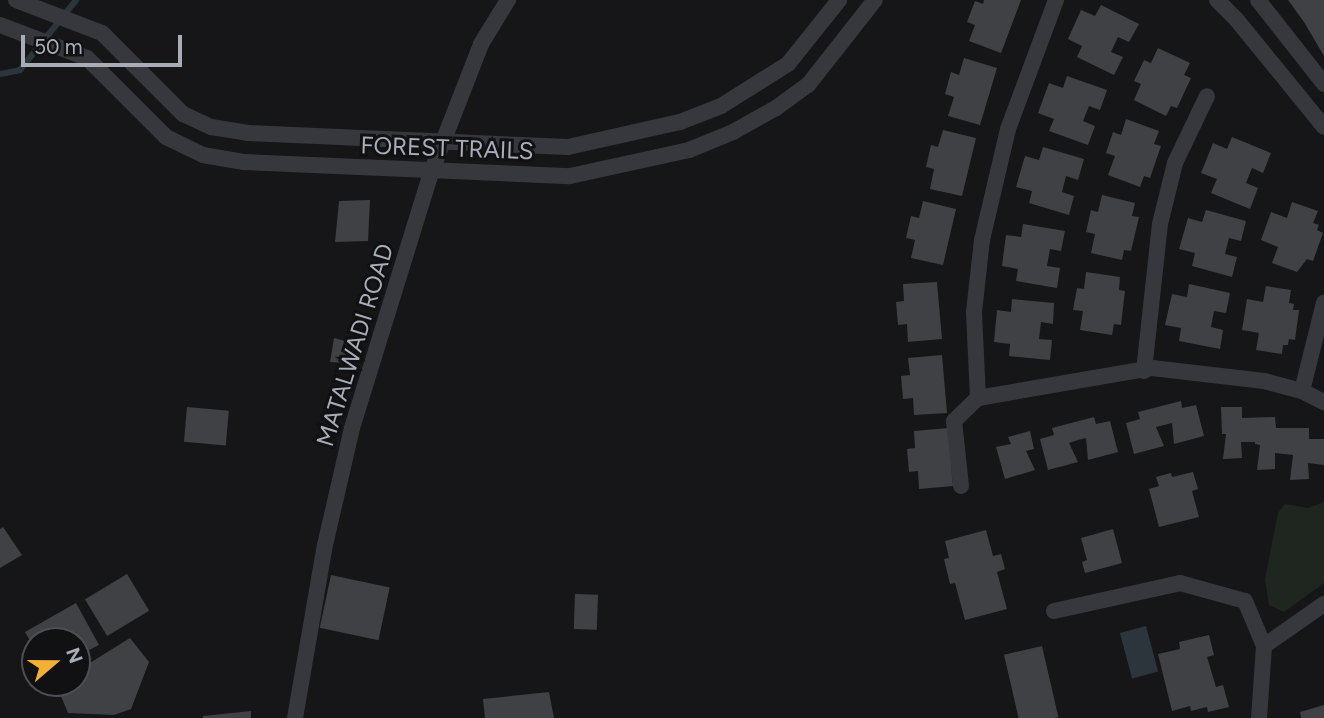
<!DOCTYPE html>
<html>
<head>
<meta charset="utf-8">
<style>
  body { margin:0 }
  #map { position:relative; width:1324px; height:718px; overflow:hidden; background:#161618; font-family:Figtree,sans-serif }
  div>[style] { position:absolute }
  [style*='--x'] { left:calc(var(--x)*1px); top:calc(var(--y)*1px); width:calc(var(--w)*1px); rotate:calc(var(--a)*1deg) }
  .green>* { inset:0; background:#1e261f }
  .water>* { inset:0; background:#2c353c; transform-origin:0 0 }
  .stream>* { height:6px; margin:-3px; padding:0 3px; transform-origin:3px; border-radius:3px; background:#2c353c }
  .building>* { inset:0; background:#404145; transform-origin:0 0 }
  .street>* { height:16px; margin:-8px; padding:0 8px; transform-origin:8px; border-radius:8px; background:#37383d }
  span { translate:-50% -50%; white-space:nowrap; text-align:center; line-height:1.15; -webkit-text-stroke:6px #111113; paint-order:stroke }
  .street-label { font-size:24px; color:#a8adb8 }
  .north { position:absolute; left:21px; top:627px; width:70px; height:70px; box-sizing:border-box; background:#111113; border:2px solid #4d4f55; border-radius:50%; rotate:70deg; font-size:19px; font-weight:700; line-height:28px; text-align:center; color:#a8adb8 }
  .north::after { content:''; display:block; margin:auto; width:24px; height:32px; background:#f2b134; clip-path:polygon(50% 0,100% 100%,50% 72%,0 100%) }
  .scale { position:absolute; left:21px; top:35px; width:161px; height:32px; box-sizing:border-box; border:4px solid #a8adb8; border-top:0; padding-left:9px; font-size:21px; line-height:24px; white-space:nowrap; color:#a8adb8; -webkit-text-stroke:5px #111113; paint-order:stroke }
</style>
</head>
<body>
<div id="map">
  <div class="green">
    <div style="clip-path:polygon(1324px 502px,1324px 583px,1284px 612px,1269px 605px,1265px 579px,1278px 513px,1285px 504px,1308px 508px)"></div>
  </div>
  <div class="water">
    <div style="left:1146px;top:626px;width:47px;height:27px;rotate:75deg"></div>
  </div>
  <div class="stream">
    <div style="--x:0;--y:74;--w:20;--a:-11"></div>
    <div style="--x:20;--y:70;--w:90;--a:-51.3"></div>
  </div>
  <div class="building">
    <div style="clip-path:polygon(984px 0,1021px 0,1001px 53px,969px 41px,975px 25px,967px 22px,975px 1px,983px 4px)"></div>
    <div style="clip-path:polygon(1288px 0,1324px 0,1324px 56px,1304px 22px)"></div>
    <div style="clip-path:polygon(1101px 5px,1139px 24px,1129px 42px,1118px 37px,1111px 52px,1123px 57px,1114px 75px,1077px 57px,1082px 46px,1068px 39px,1081px 10px,1095px 16px)"></div>
    <div style="clip-path:polygon(1158px 48px,1190px 63px,1184px 75px,1191px 78px,1177px 108px,1171px 106px,1166px 116px,1134px 100px,1141px 84px,1134px 81px,1144px 60px,1151px 63px)"></div>
    <div style="clip-path:polygon(964px 58px,997px 68px,980px 125px,948px 116px,954px 97px,945px 94px,951px 72px,959px 75px)"></div>
    <div style="clip-path:polygon(1067px 76px,1107px 90px,1100px 110px,1089px 106px,1083px 121px,1095px 126px,1088px 145px,1049px 131px,1054px 119px,1038px 113px,1049px 83px,1063px 88px)"></div>
    <div style="clip-path:polygon(1126px 119px,1159px 131px,1154px 144px,1161px 146px,1150px 178px,1144px 176px,1140px 187px,1108px 175px,1115px 156px,1106px 153px,1113px 132px,1121px 135px)"></div>
    <div style="clip-path:polygon(943px 130px,976px 138px,962px 196px,930px 189px,934px 169px,926px 167px,931px 145px,938px 147px)"></div>
    <div style="clip-path:polygon(1232px 137px,1271px 153px,1263px 173px,1252px 168px,1246px 183px,1258px 188px,1250px 209px,1211px 193px,1217px 179px,1201px 173px,1213px 143px,1227px 149px)"></div>
    <div style="clip-path:polygon(1043px 147px,1084px 159px,1078px 180px,1066px 176px,1062px 192px,1074px 196px,1069px 215px,1029px 203px,1032px 191px,1016px 187px,1025px 156px,1039px 160px)"></div>
    <div style="clip-path:polygon(1102px 195px,1135px 203px,1132px 216px,1139px 217px,1131px 251px,1124px 250px,1122px 260px,1091px 253px,1095px 234px,1086px 232px,1091px 210px,1098px 212px)"></div>
    <div style="clip-path:polygon(370px 200px,368px 241px,335px 242px,339px 201px)"></div>
    <div style="clip-path:polygon(923px 201px,956px 209px,943px 265px,911px 258px,915px 240px,906px 238px,911px 216px,919px 218px)"></div>
    <div style="clip-path:polygon(1292px 202px,1318px 211px,1313px 223px,1319px 225px,1317px 230px,1323px 233px,1313px 261px,1307px 259px,1297px 272px,1272px 263px,1278px 247px,1261px 240px,1271px 212px,1287px 218px)"></div>
    <div style="clip-path:polygon(1206px 210px,1246px 221px,1241px 241px,1229px 238px,1225px 254px,1237px 257px,1232px 277px,1192px 266px,1195px 253px,1179px 249px,1188px 218px,1202px 222px)"></div>
    <div style="clip-path:polygon(1023px 224px,1065px 231px,1061px 251px,1050px 249px,1047px 266px,1060px 268px,1057px 288px,1016px 281px,1018px 269px,1002px 266px,1006px 235px,1021px 237px)"></div>
    <div style="clip-path:polygon(1086px 272px,1120px 277px,1119px 290px,1125px 291px,1121px 325px,1114px 324px,1112px 335px,1080px 330px,1083px 311px,1073px 310px,1077px 288px,1084px 289px)"></div>
    <div style="clip-path:polygon(937px 282px,942px 339px,908px 342px,907px 324px,898px 325px,896px 302px,904px 301px,903px 284px)"></div>
    <div style="clip-path:polygon(1189px 284px,1230px 293px,1226px 313px,1214px 311px,1211px 327px,1223px 330px,1220px 349px,1179px 341px,1181px 328px,1165px 325px,1172px 294px,1187px 297px)"></div>
    <div style="clip-path:polygon(1266px 286px,1291px 290px,1289px 303px,1294px 304px,1293px 310px,1299px 310px,1295px 340px,1289px 339px,1288px 345px,1283px 345px,1282px 354px,1256px 350px,1259px 333px,1242px 330px,1247px 299px,1263px 302px)"></div>
    <div style="clip-path:polygon(1012px 299px,1054px 303px,1053px 324px,1041px 322px,1039px 339px,1052px 340px,1050px 360px,1009px 356px,1010px 344px,994px 342px,997px 310px,1011px 312px)"></div>
    <div style="clip-path:polygon(334px 338px,353px 343px,350px 363px,330px 362px)"></div>
    <div style="clip-path:polygon(942px 355px,947px 413px,914px 415px,913px 398px,903px 399px,901px 376px,910px 375px,908px 358px)"></div>
    <div style="clip-path:polygon(1181px 401px,1182px 408px,1196px 405px,1204px 436px,1174px 444px,1172px 423px,1156px 427px,1164px 446px,1134px 454px,1126px 423px,1140px 419px,1138px 412px)"></div>
    <div style="left:187px;top:407px;width:42px;height:35px;rotate:5deg"></div>
    <div style="clip-path:polygon(1221px 407px,1242px 407px,1242px 418px,1275px 417px,1276px 428px,1309px 428px,1309px 439px,1324px 439px,1324px 465px,1308px 463px,1309px 479px,1290px 480px,1293px 455px,1275px 453px,1275px 469px,1257px 470px,1260px 445px,1255px 444px,1255px 442px,1241px 442px,1242px 458px,1223px 459px,1226px 434px,1222px 434px)"></div>
    <div style="clip-path:polygon(1094px 417px,1096px 424px,1110px 421px,1118px 452px,1088px 460px,1086px 438px,1078px 440px,1069px 443px,1078px 462px,1048px 470px,1040px 439px,1054px 435px,1052px 428px)"></div>
    <div style="clip-path:polygon(948px 428px,953px 486px,919px 489px,918px 471px,909px 472px,907px 449px,915px 448px,914px 431px)"></div>
    <div style="clip-path:polygon(1030px 431px,1034px 449px,1026px 451px,1035px 470px,1005px 479px,996px 447px,1011px 444px,1008px 437px)"></div>
    <div style="clip-path:polygon(1193px 472px,1198px 489px,1192px 491px,1199px 517px,1159px 527px,1149px 489px,1159px 486px,1156px 477px,1171px 473px,1172px 477px)"></div>
    <div style="clip-path:polygon(3px 527px,22px 555px,0 568px,0 529px)"></div>
    <div style="clip-path:polygon(1113px 529px,1122px 563px,1085px 573px,1082px 562px,1087px 560px,1081px 538px)"></div>
    <div style="clip-path:polygon(986px 530px,993px 556px,1001px 554px,1005px 569px,997px 572px,1007px 609px,965px 620px,955px 583px,950px 584px,944px 559px,949px 558px,945px 541px)"></div>
    <div style="left:127px;top:574px;width:43px;height:49px;rotate:59deg"></div>
    <div style="left:331px;top:575px;width:60px;height:54px;rotate:12deg"></div>
    <div style="left:575px;top:594px;width:23px;height:35px;rotate:2deg"></div>
    <div style="clip-path:polygon(76px 603px,99px 645px,77px 656px,77px 641px,35px 641px,35px 649px,25px 632px)"></div>
    <div style="clip-path:polygon(1209px 635px,1214px 655px,1207px 657px,1216px 687px,1223px 685px,1229px 707px,1208px 712px,1207px 707px,1191px 711px,1190px 706px,1172px 711px,1158px 654px,1180px 649px,1179px 642px)"></div>
    <div style="clip-path:polygon(130px 638px,149px 662px,131px 709px,114px 715px,68px 713px,56px 684px,77px 683px,77px 671px)"></div>
    <div style="left:1042px;top:646px;width:73px;height:39px;rotate:77deg"></div>
    <div style="clip-path:polygon(549px 692px,554px 718px,485px 718px,483px 699px)"></div>
    <div style="clip-path:polygon(1324px 705px,1324px 718px,1301px 718px,1300px 712px)"></div>
    <div style="clip-path:polygon(251px 711px,251px 718px,203px 718px,203px 716px)"></div>
  </div>
  <div class="street">
    <div style="--x:16;--y:0;--w:92;--a:21"></div>
    <div style="--x:102;--y:33;--w:115;--a:45"></div>
    <div style="--x:183;--y:114;--w:31;--a:25"></div>
    <div style="--x:211;--y:127;--w:36;--a:9"></div>
    <div style="--x:247;--y:133;--w:321;--a:2.5"></div>
    <div style="--x:568;--y:147;--w:115;--a:-12.6"></div>
    <div style="--x:680;--y:122;--w:44;--a:-21.3"></div>
    <div style="--x:721;--y:106;--w:79;--a:-32.1"></div>
    <div style="--x:788;--y:64;--w:82;--a:-51.4"></div>
    <div style="--x:1217;--y:0;--w:27;--a:45"></div>
    <div style="--x:1236;--y:19;--w:139;--a:50.8"></div>
    <div style="--x:1258;--y:0;--w:107;--a:51.8"></div>
    <div style="--x:0;--y:25;--w:93;--a:20.8"></div>
    <div style="--x:87;--y:58;--w:112;--a:45"></div>
    <div style="--x:166;--y:137;--w:41;--a:25.9"></div>
    <div style="--x:203;--y:155;--w:42;--a:9.7"></div>
    <div style="--x:244;--y:162;--w:326;--a:2.5"></div>
    <div style="--x:570;--y:176;--w:122;--a:-12.3"></div>
    <div style="--x:689;--y:150;--w:48;--a:-22.2"></div>
    <div style="--x:733;--y:132;--w:49;--a:-29.2"></div>
    <div style="--x:776;--y:108;--w:39;--a:-36"></div>
    <div style="--x:808;--y:85;--w:108;--a:-51.8"></div>
    <div style="--x:1144;--y:371;--w:148;--a:-83.8"></div>
    <div style="--x:1160;--y:224;--w:63;--a:-76.2"></div>
    <div style="--x:1175;--y:163;--w:74;--a:-64.5"></div>
    <div style="--x:1302;--y:391;--w:91;--a:-76"></div>
    <div style="--x:978;--y:398;--w:177;--a:-9.8"></div>
    <div style="--x:1152;--y:368;--w:113;--a:6.6"></div>
    <div style="--x:1264;--y:381;--w:39;--a:15"></div>
    <div style="--x:1302;--y:391;--w:25;--a:27"></div>
    <div style="--x:961;--y:486;--w:65;--a:-96.1"></div>
    <div style="--x:954;--y:421;--w:33;--a:-44"></div>
    <div style="--x:978;--y:398;--w:86;--a:-92.7"></div>
    <div style="--x:974;--y:312;--w:72;--a:-83.7"></div>
    <div style="--x:982;--y:240;--w:114;--a:-76.8"></div>
    <div style="--x:1008;--y:129;--w:138;--a:-69.6"></div>
    <div style="--x:1054;--y:611;--w:129;--a:-12.5"></div>
    <div style="--x:1180;--y:583;--w:67;--a:15.5"></div>
    <div style="--x:1245;--y:601;--w:49;--a:67.1"></div>
    <div style="--x:295;--y:718;--w:176;--a:-80.2"></div>
    <div style="--x:325;--y:545;--w:120;--a:-77"></div>
    <div style="--x:352;--y:428;--w:270;--a:-72.8"></div>
    <div style="--x:432;--y:170;--w:135;--a:-68.7"></div>
    <div style="--x:481;--y:44;--w:52;--a:-58.5"></div>
    <div style="--x:1259;--y:718;--w:72;--a:-86"></div>
    <div style="--x:1264;--y:646;--w:73;--a:-35"></div>
  </div>
  <div class="street-label">
    <span style="left:447px;top:148px;rotate:2deg">FOREST TRAILS</span>
    <span style="left:355px;top:345px;rotate:-73deg">MATALWADI ROAD</span>
  </div>
  <div class="north">N</div>
  <div class="scale">50 m</div>
</div>
</body>
</html>
